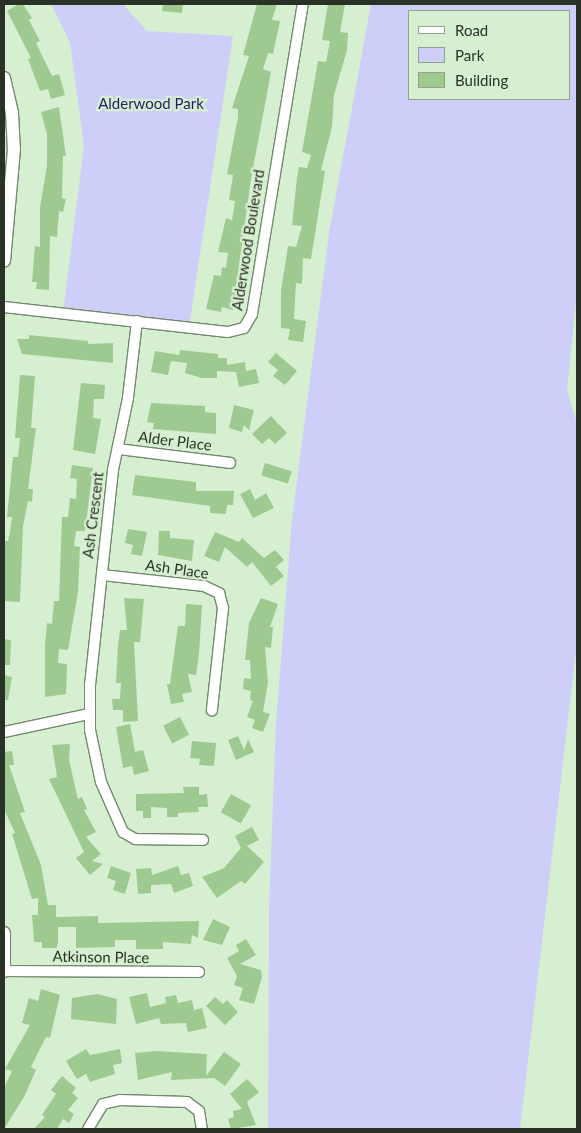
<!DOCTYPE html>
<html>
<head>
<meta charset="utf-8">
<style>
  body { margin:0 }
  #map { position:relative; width:581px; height:1133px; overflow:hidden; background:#d7efd1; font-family:Lato,sans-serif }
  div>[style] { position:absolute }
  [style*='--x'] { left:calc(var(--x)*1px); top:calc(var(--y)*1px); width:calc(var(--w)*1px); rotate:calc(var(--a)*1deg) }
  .green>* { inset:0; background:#cecff9 }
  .building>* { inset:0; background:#9eca92; transform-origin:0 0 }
  .roads { filter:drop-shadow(1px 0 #73886e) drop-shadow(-1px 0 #73886e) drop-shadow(0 1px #73886e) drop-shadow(0 -1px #73886e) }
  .minor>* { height:10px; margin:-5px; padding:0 5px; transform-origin:5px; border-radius:5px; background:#fff }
  .tertiary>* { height:12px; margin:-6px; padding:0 6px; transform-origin:6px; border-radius:6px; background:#fff }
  span { translate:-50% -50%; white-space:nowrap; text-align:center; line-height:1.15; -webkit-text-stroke:4.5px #d7efd1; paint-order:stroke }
  .park-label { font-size:15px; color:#281b63 }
  .street-label { font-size:15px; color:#2a3227 }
  .frame { position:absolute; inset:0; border:5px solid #2a3227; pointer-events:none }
  .legend { position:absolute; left:408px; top:10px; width:162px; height:90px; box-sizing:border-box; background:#d7efd1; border:1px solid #92a38d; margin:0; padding:6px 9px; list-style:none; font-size:15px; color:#2a3227 }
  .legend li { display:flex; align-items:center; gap:10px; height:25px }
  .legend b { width:25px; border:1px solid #92a38d }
</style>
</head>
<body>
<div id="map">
  <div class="green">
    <div style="clip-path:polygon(51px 4px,123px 4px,147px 31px,233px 36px,189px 327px,63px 313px,84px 146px,70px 43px)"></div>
    <div style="clip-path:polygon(evenodd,371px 4px,577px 4px,577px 291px,567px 390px,577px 423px,577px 643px,520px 1129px,268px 1129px,269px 906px,276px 723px,292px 519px,329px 233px,371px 4px,570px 11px,570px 99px,410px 99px,410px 11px,570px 11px)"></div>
  </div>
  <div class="building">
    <div style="clip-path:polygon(19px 4px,23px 4px,32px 18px,29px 20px,40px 41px,36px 43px,52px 76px,59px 74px,65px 95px,51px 99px,48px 89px,40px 91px,28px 59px,31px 58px,7px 11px)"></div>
    <div style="clip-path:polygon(163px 4px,183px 4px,182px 13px,162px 11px)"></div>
    <div style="clip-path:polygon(257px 4px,277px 4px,272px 20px,280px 21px,273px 54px,268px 53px,263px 69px,271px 72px,251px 179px,233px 310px,222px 307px,221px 312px,206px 309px,214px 275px,221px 276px,222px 267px,226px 268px,228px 253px,218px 252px,226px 218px,232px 220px,235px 201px,229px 200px,233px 175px,227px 174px,238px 117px,238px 109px,232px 108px,249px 56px,243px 55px)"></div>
    <div style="clip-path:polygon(328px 4px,345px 4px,340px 32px,348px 33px,347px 50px,334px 95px,332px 127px,321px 170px,325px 171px,311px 259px,303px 258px,302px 284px,296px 283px,294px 319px,306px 321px,303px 342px,288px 340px,290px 329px,281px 328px,281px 291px,288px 246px,296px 247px,302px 226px,292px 225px,297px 178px,299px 167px,307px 168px,311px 155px,302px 152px,318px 61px,326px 62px,330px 41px,322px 40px)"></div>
    <div style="clip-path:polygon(59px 107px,66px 156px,63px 156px,62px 198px,66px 199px,63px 212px,59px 211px,57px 237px,50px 236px,49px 290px,36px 289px,37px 282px,32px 282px,35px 246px,40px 247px,40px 207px,47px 165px,47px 134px,41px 112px)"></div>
    <div style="clip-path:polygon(29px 335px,88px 341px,88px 344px,113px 343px,113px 363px,22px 354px,17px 339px,29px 339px)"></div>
    <div style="clip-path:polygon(180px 350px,218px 354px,218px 358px,227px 358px,227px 365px,245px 362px,246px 371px,256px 369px,259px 383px,239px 387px,236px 372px,217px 371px,217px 378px,202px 378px,185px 373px,187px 363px,171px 361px,168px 375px,151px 372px,155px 351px,179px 355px)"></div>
    <div style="clip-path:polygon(276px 353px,297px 371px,285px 385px,273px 376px,278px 370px,268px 362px)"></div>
    <div style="clip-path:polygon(20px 375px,35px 376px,31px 428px,36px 428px,28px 489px,33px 489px,32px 502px,28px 501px,23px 526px,20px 602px,4px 601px,4px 541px,8px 541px,10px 532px,12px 517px,7px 517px,13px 457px,18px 457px,20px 438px,15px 438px)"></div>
    <div style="clip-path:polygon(81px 383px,105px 385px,104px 399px,94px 399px,93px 418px,101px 419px,95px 454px,73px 450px)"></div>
    <div style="clip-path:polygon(151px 403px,205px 406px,205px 412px,216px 413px,216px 434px,153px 429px,154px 423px,147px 422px)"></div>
    <div style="clip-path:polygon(234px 405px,254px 410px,249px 430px,244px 425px,242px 432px,229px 428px)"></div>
    <div style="clip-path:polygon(271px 416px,287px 433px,275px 444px,269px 438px,262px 444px,252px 434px)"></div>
    <div style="left:265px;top:463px;width:28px;height:13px;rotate:17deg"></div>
    <div style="clip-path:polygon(72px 465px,93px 468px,85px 531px,76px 531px,74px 546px,80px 547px,78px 592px,68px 650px,59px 649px,58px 663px,67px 664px,66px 694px,45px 697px,45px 645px,47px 623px,52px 624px,54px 601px,59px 601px,62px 517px,68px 517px,70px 498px,76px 499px,77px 479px,70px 478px)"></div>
    <div style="clip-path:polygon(135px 475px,196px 482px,196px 491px,234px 491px,233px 505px,227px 505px,226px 514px,210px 513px,210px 506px,132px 495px)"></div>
    <div style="clip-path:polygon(250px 489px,255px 500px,266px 493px,274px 508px,253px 518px,240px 494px)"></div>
    <div style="clip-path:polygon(128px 529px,147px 532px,142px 556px,131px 554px,133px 545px,125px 543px)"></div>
    <div style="clip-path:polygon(159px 531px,170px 531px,170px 538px,194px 540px,192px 561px,158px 555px)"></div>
    <div style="clip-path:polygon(215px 532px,239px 542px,242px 538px,264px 558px,275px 550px,284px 560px,276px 567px,284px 576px,271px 586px,252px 562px,247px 567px,225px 547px,219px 562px,204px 556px)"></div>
    <div style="clip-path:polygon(124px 598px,144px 599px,140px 642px,134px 642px,138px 721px,123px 722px,123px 710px,113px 710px,112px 699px,120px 699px,121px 683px,116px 683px,118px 645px,120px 630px,127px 630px)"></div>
    <div style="clip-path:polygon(261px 598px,278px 604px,270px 627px,273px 627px,271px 648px,265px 647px,268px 682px,263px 712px,270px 714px,263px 732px,252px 728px,255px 720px,247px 717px,253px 701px,250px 700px,251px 691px,243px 689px,244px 678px,251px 679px,250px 660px,245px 660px,249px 623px)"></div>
    <div style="clip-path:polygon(186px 604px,202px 605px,199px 654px,196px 675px,188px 674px,192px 692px,182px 694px,184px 702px,171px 704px,167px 684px,170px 684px,178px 626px,185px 626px)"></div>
    <div style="clip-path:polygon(4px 639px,11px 640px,10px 665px,4px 665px)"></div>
    <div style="clip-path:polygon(4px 675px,12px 677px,8px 700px,4px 700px)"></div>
    <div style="left:180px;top:717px;width:20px;height:19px;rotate:63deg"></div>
    <div style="clip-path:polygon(130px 724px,135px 752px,143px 750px,149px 771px,134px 775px,132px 766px,123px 768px,116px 727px)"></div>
    <div style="clip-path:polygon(238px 736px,244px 750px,248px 739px,254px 752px,236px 760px,228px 740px)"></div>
    <div style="clip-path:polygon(192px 741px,216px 743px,214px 766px,199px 765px,200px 759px,190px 758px)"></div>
    <div style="clip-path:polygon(70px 744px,69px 760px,78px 799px,82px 797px,87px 809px,84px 810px,96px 832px,86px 837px,101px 854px,92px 861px,103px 864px,90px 875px,76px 858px,84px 852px,49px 779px,57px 777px,52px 745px)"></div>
    <div style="clip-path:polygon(12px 751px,14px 765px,9px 765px,25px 812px,20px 813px,41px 865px,48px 905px,56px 905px,56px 917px,98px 916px,98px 923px,199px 921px,198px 938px,192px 935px,191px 944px,163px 942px,163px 949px,136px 949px,136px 940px,115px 940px,115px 947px,76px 948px,76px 927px,58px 927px,58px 948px,42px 948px,42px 942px,34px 942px,32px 915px,38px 915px,38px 898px,32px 899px,12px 834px,15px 833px,4px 809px,4px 752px)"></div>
    <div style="clip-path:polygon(183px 787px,199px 787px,199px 795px,207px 794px,208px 807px,198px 807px,199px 812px,178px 813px,178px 817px,167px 817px,167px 808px,151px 807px,151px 818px,143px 818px,143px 811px,136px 811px,136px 794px,184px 793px)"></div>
    <div style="left:231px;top:794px;width:23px;height:21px;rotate:29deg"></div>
    <div style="clip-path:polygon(252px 827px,259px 840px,247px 846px,264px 862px,245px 884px,241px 881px,217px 898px,202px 877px,224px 868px,241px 848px,235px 836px)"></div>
    <div style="clip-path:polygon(111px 866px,131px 873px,125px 894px,113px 890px,116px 881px,107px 878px)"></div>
    <div style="clip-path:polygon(178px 866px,181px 875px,189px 873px,193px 886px,174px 893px,171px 884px,151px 885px,151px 893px,138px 894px,136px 869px,151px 868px,152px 875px)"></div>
    <div style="clip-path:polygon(213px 919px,230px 927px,222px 945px,203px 940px)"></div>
    <div style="clip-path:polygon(246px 939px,256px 955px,240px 964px,261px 970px,262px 977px,254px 1004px,239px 1000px,243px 988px,234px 985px,237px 976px,227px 958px,239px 951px,236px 945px)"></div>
    <div style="clip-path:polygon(41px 989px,60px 995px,50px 1038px,46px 1037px,31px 1067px,36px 1070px,24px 1097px,4px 1129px,4px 1088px,12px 1071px,5px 1069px,30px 1025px,22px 1023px,29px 998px,38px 1001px)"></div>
    <div style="clip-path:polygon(147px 993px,150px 1007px,166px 1003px,165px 997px,176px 995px,178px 1003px,192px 1000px,194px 1010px,202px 1008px,207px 1028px,188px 1032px,186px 1023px,161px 1024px,159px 1018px,136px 1024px,129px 997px)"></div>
    <div style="clip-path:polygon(97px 994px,117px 999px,116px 1024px,71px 1019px,72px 998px)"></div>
    <div style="clip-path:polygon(215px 997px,223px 1004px,227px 1000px,238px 1012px,225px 1025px,206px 1006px)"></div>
    <div style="clip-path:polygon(86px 1049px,90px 1055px,120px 1049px,122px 1063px,113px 1065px,115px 1074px,90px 1082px,86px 1074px,77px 1079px,66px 1061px)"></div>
    <div style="clip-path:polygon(156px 1051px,207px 1054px,206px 1076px,224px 1052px,241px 1064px,225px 1086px,214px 1078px,171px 1080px,172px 1072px,138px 1080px,135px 1053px)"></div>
    <div style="clip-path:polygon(62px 1076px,76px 1088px,72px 1093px,78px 1098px,68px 1110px,74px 1114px,69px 1123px,63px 1119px,57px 1129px,34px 1129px,45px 1117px,42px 1115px,56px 1094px,51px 1090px)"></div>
    <div style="clip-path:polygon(247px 1079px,259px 1092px,247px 1102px,256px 1125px,231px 1129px,228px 1119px,234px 1117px,233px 1111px,242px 1109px,230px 1094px)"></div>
  </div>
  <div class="roads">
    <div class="minor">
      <div style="--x:4;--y:307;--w:225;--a:6.4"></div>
      <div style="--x:228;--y:332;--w:16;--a:-14"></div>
      <div style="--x:244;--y:328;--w:16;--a:-60"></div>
      <div style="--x:252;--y:314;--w:314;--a:-80.7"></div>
      <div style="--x:137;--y:321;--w:78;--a:96.7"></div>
      <div style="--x:128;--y:398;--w:74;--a:101.8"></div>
      <div style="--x:113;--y:470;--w:216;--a:96.1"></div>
      <div style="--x:90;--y:685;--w:45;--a:90"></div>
      <div style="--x:90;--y:730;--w:53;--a:78.1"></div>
      <div style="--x:101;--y:782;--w:55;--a:66.3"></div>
      <div style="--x:123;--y:832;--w:14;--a:30"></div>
      <div style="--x:135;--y:839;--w:68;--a:0.8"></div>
      <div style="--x:118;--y:449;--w:113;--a:7.1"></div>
      <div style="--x:102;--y:575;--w:103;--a:6.2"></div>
      <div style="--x:204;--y:586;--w:17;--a:25"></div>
      <div style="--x:219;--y:593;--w:16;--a:75"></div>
      <div style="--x:223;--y:608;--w:103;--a:96.2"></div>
      <div style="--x:4;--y:732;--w:87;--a:-12"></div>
      <div style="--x:4;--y:971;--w:195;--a:0.3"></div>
      <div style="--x:88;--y:1129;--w:29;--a:-59"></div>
      <div style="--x:103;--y:1104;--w:17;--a:-13"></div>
      <div style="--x:120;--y:1100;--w:67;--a:1.7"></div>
      <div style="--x:187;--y:1102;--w:15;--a:37"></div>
      <div style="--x:199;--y:1111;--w:18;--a:81"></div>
    </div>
    <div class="tertiary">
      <div style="--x:4;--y:78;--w:36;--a:77"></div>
      <div style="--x:12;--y:113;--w:36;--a:87"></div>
      <div style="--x:14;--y:149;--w:112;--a:95.1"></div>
      <div style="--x:4;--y:933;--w:38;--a:90"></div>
    </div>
  </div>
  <div class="park-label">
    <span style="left:151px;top:104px">Alderwood Park</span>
  </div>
  <div class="street-label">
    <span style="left:248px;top:240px;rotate:-81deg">Alderwood Boulevard</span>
    <span style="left:175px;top:441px;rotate:7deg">Alder Place</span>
    <span style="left:93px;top:515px;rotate:-83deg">Ash Crescent</span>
    <span style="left:177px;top:569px;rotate:8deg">Ash Place</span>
    <span style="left:101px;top:957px;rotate:1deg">Atkinson Place</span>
  </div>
  <div class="frame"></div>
  <ul class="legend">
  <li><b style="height:6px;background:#fff"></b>Road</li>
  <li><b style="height:14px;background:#cecff9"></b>Park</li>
  <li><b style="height:14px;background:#9eca92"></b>Building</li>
  </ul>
</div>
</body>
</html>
